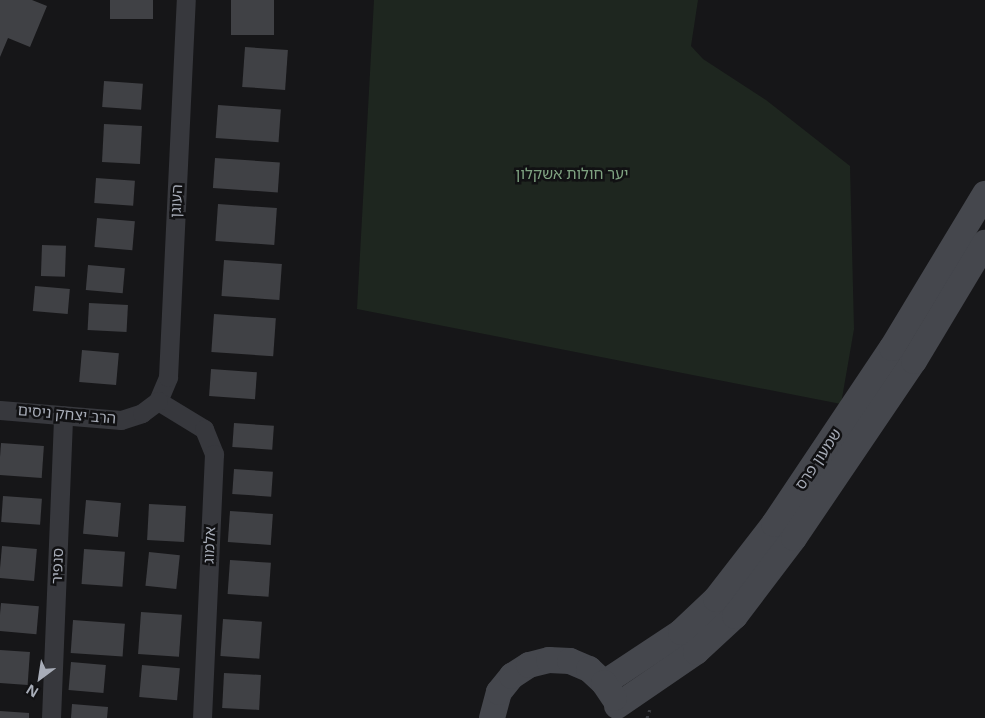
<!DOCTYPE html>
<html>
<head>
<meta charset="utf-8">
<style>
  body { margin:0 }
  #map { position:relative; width:985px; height:718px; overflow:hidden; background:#161618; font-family:"Noto Sans","Noto Sans Hebrew",sans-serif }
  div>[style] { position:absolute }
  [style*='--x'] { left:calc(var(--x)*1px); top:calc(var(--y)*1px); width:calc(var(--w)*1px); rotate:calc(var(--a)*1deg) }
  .green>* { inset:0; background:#1e261f }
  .building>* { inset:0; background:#404145; transform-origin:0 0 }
  .path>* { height:3px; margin-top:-1.5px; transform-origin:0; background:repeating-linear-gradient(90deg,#3d3f44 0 2.5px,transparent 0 6.5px) }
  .street>* { height:19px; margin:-9.5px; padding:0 9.5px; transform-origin:9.5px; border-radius:9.5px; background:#37383d }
  .secondary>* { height:26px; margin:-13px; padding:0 13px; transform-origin:13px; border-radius:13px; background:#45474d }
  span { translate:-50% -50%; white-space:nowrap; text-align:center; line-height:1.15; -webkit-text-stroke:5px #111113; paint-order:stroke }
  .park-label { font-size:15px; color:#7fa381 }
  .street-label { font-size:15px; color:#a8adb8 }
  .north { position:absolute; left:15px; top:653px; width:50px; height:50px; -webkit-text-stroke:4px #111113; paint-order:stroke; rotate:211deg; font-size:14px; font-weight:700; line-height:20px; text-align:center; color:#a8adb8 }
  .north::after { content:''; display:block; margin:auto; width:18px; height:22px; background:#a8adb8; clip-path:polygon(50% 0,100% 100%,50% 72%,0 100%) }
</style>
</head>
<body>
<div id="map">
  <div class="green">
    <div style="clip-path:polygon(374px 0,698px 0,691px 46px,703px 59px,766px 100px,850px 166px,854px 329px,841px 404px,357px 309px)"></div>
  </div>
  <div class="building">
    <div style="clip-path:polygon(0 0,32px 0,47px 6px,30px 47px,8px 38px,0 57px)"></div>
    <div style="left:110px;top:0;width:43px;height:19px"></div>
    <div style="left:231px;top:0;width:43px;height:35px"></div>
    <div style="left:245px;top:47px;width:43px;height:40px;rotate:4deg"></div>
    <div style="left:104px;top:81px;width:39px;height:26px;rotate:4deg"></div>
    <div style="left:218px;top:105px;width:63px;height:33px;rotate:4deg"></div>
    <div style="left:104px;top:124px;width:38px;height:38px;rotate:3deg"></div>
    <div style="left:215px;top:158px;width:65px;height:30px;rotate:4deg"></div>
    <div style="left:96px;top:178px;width:39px;height:25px;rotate:4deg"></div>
    <div style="left:218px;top:204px;width:59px;height:37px;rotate:4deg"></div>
    <div style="left:97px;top:218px;width:38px;height:29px;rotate:5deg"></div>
    <div style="left:42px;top:245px;width:24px;height:31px;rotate:2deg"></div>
    <div style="left:224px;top:260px;width:58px;height:36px;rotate:4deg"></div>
    <div style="left:88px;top:265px;width:37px;height:25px;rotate:5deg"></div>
    <div style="left:35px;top:286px;width:35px;height:25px;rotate:5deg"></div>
    <div style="left:89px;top:303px;width:39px;height:27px;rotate:3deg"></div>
    <div style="left:214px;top:314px;width:62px;height:38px;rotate:4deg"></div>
    <div style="left:82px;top:350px;width:37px;height:32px;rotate:5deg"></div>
    <div style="left:211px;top:369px;width:46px;height:27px;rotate:4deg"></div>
    <div style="left:234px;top:423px;width:40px;height:24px;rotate:4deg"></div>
    <div style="left:1px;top:443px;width:43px;height:32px;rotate:4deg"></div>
    <div style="left:234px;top:469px;width:39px;height:25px;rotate:4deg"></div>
    <div style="left:3px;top:496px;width:39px;height:26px;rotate:4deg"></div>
    <div style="left:86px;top:500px;width:35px;height:34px;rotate:5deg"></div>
    <div style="left:149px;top:504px;width:37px;height:36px;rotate:3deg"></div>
    <div style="left:230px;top:511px;width:43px;height:31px;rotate:4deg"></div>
    <div style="left:2px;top:546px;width:35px;height:32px;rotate:5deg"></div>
    <div style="left:84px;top:549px;width:41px;height:35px;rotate:4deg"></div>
    <div style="left:149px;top:552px;width:31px;height:34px;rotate:6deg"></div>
    <div style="left:230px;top:560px;width:41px;height:34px;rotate:4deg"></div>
    <div style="left:1px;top:603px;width:38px;height:28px;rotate:5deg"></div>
    <div style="left:141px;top:612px;width:41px;height:42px;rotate:4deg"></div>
    <div style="left:223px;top:619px;width:39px;height:37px;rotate:4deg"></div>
    <div style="left:73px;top:620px;width:52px;height:33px;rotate:4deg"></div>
    <div style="left:0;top:650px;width:30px;height:33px;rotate:4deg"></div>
    <div style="left:71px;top:662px;width:35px;height:28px;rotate:5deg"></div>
    <div style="left:142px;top:665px;width:38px;height:32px;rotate:5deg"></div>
    <div style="left:224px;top:673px;width:37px;height:35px;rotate:3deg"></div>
    <div style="clip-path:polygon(72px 704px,108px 707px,107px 718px,71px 718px)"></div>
    <div style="clip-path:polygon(0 711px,29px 713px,29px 718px,0 718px)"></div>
  </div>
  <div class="path">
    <div style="--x:647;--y:718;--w:9;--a:-72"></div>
  </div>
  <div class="street">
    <div style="--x:158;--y:401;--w:26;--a:-67"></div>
    <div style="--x:168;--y:377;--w:377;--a:-87.3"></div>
    <div style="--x:158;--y:401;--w:54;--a:31.3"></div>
    <div style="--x:204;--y:429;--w:27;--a:68"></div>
    <div style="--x:214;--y:454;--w:264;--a:92.6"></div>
    <div style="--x:0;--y:410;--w:121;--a:4.7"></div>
    <div style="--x:121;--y:420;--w:22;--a:-18"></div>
    <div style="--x:142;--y:413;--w:20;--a:-37"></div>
    <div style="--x:51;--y:718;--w:303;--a:-87.7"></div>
  </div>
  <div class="secondary">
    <div style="--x:604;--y:683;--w:92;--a:-33.5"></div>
    <div style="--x:681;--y:632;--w:48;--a:-43.3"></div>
    <div style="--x:716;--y:599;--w:95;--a:-52.3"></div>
    <div style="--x:774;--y:524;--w:212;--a:-56.2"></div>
    <div style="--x:892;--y:348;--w:180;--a:-58.9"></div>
    <div style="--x:617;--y:706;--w:96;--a:-34.4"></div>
    <div style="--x:696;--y:652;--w:53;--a:-42.7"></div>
    <div style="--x:735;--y:616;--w:98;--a:-52.9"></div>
    <div style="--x:794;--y:538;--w:214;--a:-55.9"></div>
    <div style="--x:914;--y:361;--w:138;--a:-59"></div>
    <div style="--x:492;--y:718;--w:27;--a:-75"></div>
    <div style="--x:499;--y:692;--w:21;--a:-51"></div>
    <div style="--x:512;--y:676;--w:20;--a:-33"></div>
    <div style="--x:529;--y:665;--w:21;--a:-14"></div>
    <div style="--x:549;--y:660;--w:21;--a:3"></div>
    <div style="--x:570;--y:661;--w:21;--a:23"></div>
    <div style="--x:589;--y:669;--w:21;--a:43"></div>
    <div style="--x:604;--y:683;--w:18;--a:56"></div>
  </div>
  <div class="park-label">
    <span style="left:572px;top:174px">יער חולות אשקלון</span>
  </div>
  <div class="street-label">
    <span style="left:176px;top:201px;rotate:-87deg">העוגן</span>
    <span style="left:67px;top:414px;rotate:5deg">הרב יצחק ניסים</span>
    <span style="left:818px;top:459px;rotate:-56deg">שמעון פרס</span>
    <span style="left:209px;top:545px;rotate:-87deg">אלמוג</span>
    <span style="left:57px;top:566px;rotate:-88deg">סנפיר</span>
  </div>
  <div class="north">N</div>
</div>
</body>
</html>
